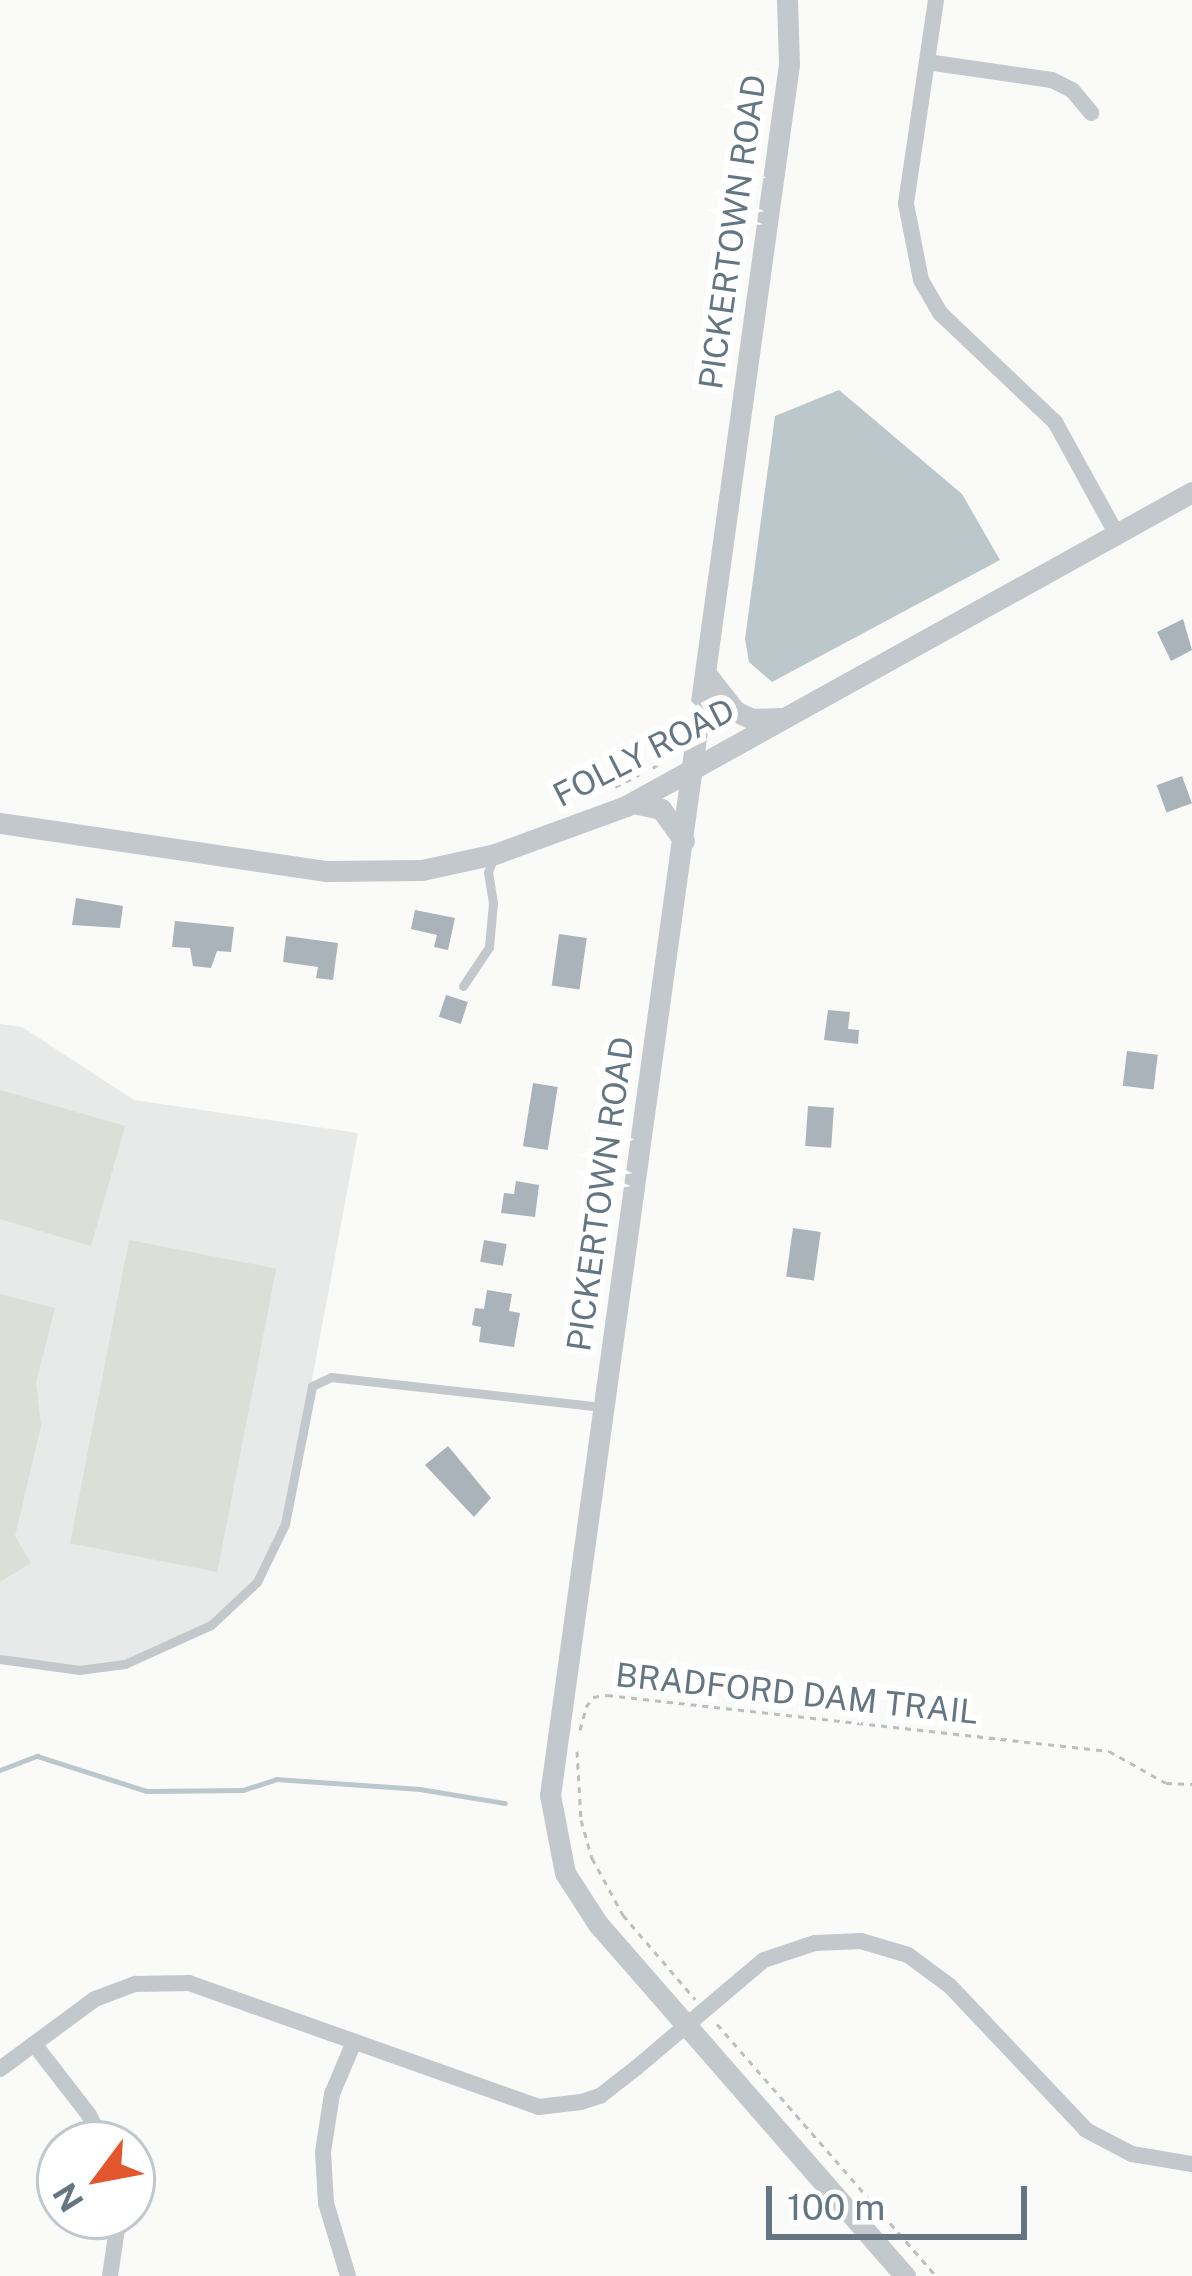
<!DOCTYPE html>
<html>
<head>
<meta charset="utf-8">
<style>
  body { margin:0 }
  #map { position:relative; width:1192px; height:2276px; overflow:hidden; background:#fafaf8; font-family:"Public Sans",sans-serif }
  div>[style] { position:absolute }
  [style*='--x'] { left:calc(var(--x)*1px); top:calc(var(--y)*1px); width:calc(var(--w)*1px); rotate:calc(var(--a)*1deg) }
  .built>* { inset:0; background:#e8e9e9 }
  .green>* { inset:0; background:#dadfd7; transform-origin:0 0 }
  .water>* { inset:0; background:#bbc7cb }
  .stream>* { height:4.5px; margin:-2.25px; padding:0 2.25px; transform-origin:2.25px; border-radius:2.25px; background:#bbc7cb }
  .building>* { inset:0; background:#aab3b9; transform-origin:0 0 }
  .path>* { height:3px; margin-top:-1.5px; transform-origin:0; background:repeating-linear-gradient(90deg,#bbbfc2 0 6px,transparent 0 12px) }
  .service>* { height:9px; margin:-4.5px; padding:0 4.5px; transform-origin:4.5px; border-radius:4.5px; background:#c3c8cc }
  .minor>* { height:16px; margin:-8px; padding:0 8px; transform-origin:8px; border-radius:8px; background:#c3c8cc }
  .tertiary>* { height:21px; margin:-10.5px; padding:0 10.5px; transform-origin:10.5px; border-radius:10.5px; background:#c3c8cc }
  span { translate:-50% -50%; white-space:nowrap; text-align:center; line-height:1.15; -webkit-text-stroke:12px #fff; paint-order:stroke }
  .street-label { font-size:33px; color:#657683 }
  .north { position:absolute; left:36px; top:2120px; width:120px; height:120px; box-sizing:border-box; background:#fff; border:3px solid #c1c8cd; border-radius:50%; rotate:238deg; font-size:33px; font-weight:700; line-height:48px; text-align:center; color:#657683 }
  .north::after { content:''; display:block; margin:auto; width:42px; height:54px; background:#e4572e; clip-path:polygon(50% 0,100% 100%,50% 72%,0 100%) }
  .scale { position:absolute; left:766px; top:2186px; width:261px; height:54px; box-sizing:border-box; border:6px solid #657683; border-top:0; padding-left:15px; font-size:36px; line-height:42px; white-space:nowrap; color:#657683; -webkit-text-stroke:9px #fff; paint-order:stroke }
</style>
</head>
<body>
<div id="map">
  <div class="built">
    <div style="clip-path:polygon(0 1024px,22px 1027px,134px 1100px,358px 1133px,285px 1524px,257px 1582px,211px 1625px,125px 1664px,79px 1670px,0 1659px)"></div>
  </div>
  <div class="green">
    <div style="clip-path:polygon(0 1090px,125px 1126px,91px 1246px,0 1219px)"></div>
    <div style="left:129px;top:1240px;width:150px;height:309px;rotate:11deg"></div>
    <div style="clip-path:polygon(0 1294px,55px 1308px,36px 1382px,41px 1426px,15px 1536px,31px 1563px,0 1582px)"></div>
  </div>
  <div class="water">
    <div style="clip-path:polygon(839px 390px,962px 494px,1000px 560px,772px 682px,749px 662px,745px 639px,775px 416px)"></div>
  </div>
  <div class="stream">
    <div style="--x:0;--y:1770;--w:40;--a:-21"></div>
    <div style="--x:37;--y:1756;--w:115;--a:17.7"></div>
    <div style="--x:147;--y:1791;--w:96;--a:-0.6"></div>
    <div style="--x:243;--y:1790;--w:35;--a:-18"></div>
    <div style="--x:276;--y:1779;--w:144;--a:4"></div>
    <div style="--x:420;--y:1789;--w:86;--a:9.4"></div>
  </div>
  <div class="building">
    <div style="clip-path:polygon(1183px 619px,1192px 650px,1171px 661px,1157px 632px)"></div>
    <div style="left:1182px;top:776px;width:29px;height:27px;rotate:70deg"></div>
    <div style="clip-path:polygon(76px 898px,123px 906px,120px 928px,72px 925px)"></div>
    <div style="clip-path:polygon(415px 910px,455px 918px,448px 950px,434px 947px,437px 935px,411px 929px)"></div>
    <div style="clip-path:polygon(175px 921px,234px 927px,231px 952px,217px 951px,211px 968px,193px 966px,190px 948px,172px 947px)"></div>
    <div style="left:559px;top:934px;width:28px;height:52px;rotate:8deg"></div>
    <div style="clip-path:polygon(286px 936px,338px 943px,333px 980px,316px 978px,318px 967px,283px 962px)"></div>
    <div style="left:446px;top:995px;width:23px;height:23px;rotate:18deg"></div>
    <div style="clip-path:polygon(828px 1010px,850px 1012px,848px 1029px,859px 1030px,858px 1044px,824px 1040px)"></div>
    <div style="left:1127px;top:1051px;width:31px;height:35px;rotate:7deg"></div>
    <div style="left:533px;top:1083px;width:25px;height:64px;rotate:9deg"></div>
    <div style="left:808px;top:1106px;width:26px;height:40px;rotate:4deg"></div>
    <div style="clip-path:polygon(516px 1181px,539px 1185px,535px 1217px,501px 1213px,504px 1193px,514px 1194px)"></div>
    <div style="left:793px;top:1228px;width:28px;height:49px;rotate:8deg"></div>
    <div style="left:484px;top:1240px;width:23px;height:22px;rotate:10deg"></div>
    <div style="clip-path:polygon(487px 1290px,512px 1294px,509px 1311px,520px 1313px,514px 1347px,479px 1342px,481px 1327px,472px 1325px,475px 1308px,484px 1309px)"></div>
    <div style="clip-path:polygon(448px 1446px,491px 1498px,474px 1517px,425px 1465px)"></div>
  </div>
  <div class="path">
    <div style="--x:653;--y:768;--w:26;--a:-37"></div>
    <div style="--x:615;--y:787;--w:27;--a:-27"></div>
    <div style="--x:580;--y:1730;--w:24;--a:-75"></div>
    <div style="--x:586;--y:1707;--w:12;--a:-55"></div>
    <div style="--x:593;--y:1697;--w:14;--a:-8"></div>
    <div style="--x:607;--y:1695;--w:505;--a:6.37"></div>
    <div style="--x:1109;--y:1751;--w:65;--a:29.3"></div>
    <div style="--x:1166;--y:1783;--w:26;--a:2"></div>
    <div style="--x:577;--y:1751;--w:69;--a:86.7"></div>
    <div style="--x:581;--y:1820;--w:40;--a:74"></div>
    <div style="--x:592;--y:1858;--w:65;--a:61.5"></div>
    <div style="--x:623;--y:1915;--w:111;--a:49.4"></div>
    <div style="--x:717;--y:2024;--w:334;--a:49"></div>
  </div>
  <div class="service">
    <div style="--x:463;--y:986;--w:47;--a:-56.3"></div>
    <div style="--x:489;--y:947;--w:44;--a:-84.8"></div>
    <div style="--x:493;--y:903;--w:31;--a:-99"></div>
    <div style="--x:488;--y:872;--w:14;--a:-69"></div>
    <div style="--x:0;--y:1659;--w:80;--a:7.9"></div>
    <div style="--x:79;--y:1670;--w:46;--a:-7.4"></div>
    <div style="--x:125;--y:1664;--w:94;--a:-24.4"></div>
    <div style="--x:211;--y:1625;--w:63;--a:-43.1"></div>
    <div style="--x:257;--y:1582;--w:64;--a:-64.2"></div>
    <div style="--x:285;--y:1524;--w:141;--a:-78.9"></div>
    <div style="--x:312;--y:1386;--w:21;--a:-25"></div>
    <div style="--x:331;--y:1377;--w:275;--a:6.3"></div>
  </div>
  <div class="minor">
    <div style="--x:936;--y:0;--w:206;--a:98.4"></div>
    <div style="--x:906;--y:204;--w:77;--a:78.8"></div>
    <div style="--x:921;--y:280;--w:39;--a:60"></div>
    <div style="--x:941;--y:314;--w:157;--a:43.5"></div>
    <div style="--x:1055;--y:422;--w:127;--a:61.2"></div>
    <div style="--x:927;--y:62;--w:126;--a:8.2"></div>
    <div style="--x:1052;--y:80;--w:22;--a:27"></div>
    <div style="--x:1072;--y:90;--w:30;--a:50"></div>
    <div style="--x:34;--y:2044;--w:90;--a:52.2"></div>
    <div style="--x:89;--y:2115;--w:32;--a:64"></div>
    <div style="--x:0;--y:2069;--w:118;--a:-36.4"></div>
    <div style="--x:95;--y:1999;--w:43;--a:-20.6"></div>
    <div style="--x:135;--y:1984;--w:54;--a:-1.1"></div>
    <div style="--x:189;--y:1983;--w:371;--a:19.5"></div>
    <div style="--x:539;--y:2107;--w:42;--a:-6.8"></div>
    <div style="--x:581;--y:2102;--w:20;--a:-18"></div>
    <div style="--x:600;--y:2096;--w:46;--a:-37.9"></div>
    <div style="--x:636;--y:2068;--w:167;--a:-40.2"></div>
    <div style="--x:764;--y:1960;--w:54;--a:-18.4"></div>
    <div style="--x:815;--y:1943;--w:46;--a:-2.5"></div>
    <div style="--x:861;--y:1941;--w:49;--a:16.6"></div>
    <div style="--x:908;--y:1955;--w:52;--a:36.4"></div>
    <div style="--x:950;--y:1986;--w:198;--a:46.6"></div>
    <div style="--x:1086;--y:2130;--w:52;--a:27.6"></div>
    <div style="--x:1132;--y:2154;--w:61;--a:9.5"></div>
    <div style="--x:110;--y:2276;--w:61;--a:-81.5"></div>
    <div style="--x:348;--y:2276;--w:76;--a:-106.8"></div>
    <div style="--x:326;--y:2203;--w:51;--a:-93.4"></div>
    <div style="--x:323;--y:2152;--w:59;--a:-81.2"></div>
    <div style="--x:332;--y:2094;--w:56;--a:-67.1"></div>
  </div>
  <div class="tertiary">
    <div style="--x:787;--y:0;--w:64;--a:88.2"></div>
    <div style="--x:789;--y:64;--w:1747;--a:97.86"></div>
    <div style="--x:550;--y:1795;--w:79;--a:79.1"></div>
    <div style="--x:565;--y:1873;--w:61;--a:57.1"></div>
    <div style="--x:598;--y:1924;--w:467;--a:48.9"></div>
    <div style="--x:707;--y:675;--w:46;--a:52.1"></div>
    <div style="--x:735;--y:711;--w:19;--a:25"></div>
    <div style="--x:752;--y:719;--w:29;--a:-2"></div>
    <div style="--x:633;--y:803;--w:29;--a:12"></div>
    <div style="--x:661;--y:809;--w:39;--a:54"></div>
    <div style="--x:0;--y:823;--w:330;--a:8.4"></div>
    <div style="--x:326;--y:871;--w:96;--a:-0.6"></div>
    <div style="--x:422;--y:870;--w:75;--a:-12.4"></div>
    <div style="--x:495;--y:854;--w:140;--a:-20.1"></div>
    <div style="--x:626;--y:806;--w:647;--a:-29.02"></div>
  </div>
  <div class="street-label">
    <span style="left:733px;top:232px;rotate:-82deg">PICKERTOWN ROAD</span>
    <span style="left:644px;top:753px;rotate:-27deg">FOLLY ROAD</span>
    <span style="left:601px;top:1194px;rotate:-82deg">PICKERTOWN ROAD</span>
    <span style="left:797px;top:1694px;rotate:6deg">BRADFORD DAM TRAIL</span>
  </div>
  <div class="north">N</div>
  <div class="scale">100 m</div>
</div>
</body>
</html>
